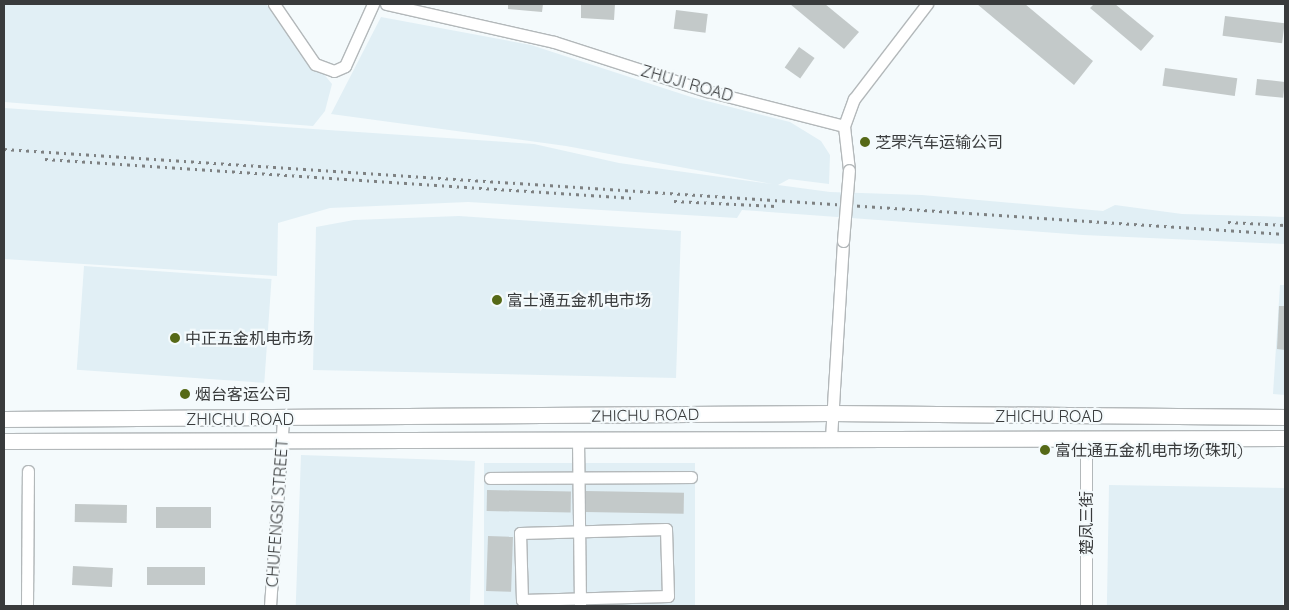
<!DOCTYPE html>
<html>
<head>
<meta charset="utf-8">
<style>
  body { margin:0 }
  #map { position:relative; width:1289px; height:610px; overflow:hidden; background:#f4fafc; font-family:Quicksand,"Noto Sans SC",sans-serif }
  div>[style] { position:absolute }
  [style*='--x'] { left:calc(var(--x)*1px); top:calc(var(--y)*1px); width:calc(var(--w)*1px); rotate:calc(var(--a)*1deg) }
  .built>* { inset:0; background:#e1eff5; transform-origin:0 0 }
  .building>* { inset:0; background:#c3c9c9; transform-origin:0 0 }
  .roads { filter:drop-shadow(1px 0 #b3b8ba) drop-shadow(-1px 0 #b3b8ba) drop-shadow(0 1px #b3b8ba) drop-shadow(0 -1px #b3b8ba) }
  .minor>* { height:11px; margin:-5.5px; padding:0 5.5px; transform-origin:5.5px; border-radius:5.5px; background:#fff }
  .major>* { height:15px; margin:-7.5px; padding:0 7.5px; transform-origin:7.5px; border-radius:7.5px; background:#fff }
  .rail>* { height:3px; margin-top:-1.5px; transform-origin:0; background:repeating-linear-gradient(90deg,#7e8182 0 2.5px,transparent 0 7.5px) }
  .bridges { filter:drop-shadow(1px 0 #b3b8ba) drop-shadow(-1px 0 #b3b8ba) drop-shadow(0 1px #b3b8ba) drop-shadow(0 -1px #b3b8ba) }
  .minor-bridge>* { height:11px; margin:-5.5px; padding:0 5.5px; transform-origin:5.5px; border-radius:5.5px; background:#fff }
  .dots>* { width:14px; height:14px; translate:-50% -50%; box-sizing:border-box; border:2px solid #f4fafc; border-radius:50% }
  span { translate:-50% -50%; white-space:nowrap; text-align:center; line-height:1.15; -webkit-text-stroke:4.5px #f4fafc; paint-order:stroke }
  .street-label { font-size:16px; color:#393b3c }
  .poi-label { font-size:16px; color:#393b3c }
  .left { translate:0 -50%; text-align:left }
  .frame { position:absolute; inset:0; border:5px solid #393b3c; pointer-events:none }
</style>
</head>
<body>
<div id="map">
  <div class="built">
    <div style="clip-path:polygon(4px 4px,266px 4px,332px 84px,325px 111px,313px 126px,4px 102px)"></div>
    <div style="clip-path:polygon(381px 17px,531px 45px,691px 97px,790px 122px,821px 141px,830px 155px,829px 184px,789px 179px,778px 185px,830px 192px,922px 195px,1103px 211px,1115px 205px,1182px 214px,1285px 217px,1285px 244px,1083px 235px,742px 210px,737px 218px,468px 202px,330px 208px,278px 223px,277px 276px,4px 259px,4px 108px,534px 144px,619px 163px,772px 184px,566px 146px,331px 114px)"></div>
    <div style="clip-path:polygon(459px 216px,681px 231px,676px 378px,313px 370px,316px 227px,354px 220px)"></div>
    <div style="left:84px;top:266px;width:188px;height:104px;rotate:4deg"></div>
    <div style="clip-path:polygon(1280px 285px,1285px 285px,1285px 395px,1273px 394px)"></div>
    <div style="left:301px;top:455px;width:174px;height:151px;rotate:2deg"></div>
    <div style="left:695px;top:463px;width:143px;height:211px;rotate:90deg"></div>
    <div style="left:1109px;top:485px;width:176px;height:121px;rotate:1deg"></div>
  </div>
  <div class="building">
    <div style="clip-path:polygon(508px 4px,543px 4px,542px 12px,508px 9px)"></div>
    <div style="clip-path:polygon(581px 4px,615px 4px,614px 20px,581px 18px)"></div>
    <div style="clip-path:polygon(790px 4px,825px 4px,859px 32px,844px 49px)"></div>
    <div style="clip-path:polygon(977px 4px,1025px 4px,1093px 61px,1074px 85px)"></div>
    <div style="clip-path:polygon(1094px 4px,1115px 4px,1154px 36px,1141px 51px,1090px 8px)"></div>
    <div style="left:676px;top:10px;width:32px;height:19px;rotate:7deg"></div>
    <div style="left:1225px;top:16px;width:60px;height:20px;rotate:7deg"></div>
    <div style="left:799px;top:47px;width:19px;height:25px;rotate:35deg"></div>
    <div style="left:1165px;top:68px;width:73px;height:18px;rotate:8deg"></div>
    <div style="left:1257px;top:79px;width:28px;height:16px;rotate:6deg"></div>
    <div style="clip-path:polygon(1279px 306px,1285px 306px,1285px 350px,1277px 349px)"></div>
    <div style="left:487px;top:490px;width:84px;height:21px;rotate:1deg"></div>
    <div style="left:586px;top:491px;width:98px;height:21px;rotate:1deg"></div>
    <div style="left:75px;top:504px;width:52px;height:18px;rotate:1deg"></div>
    <div style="left:156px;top:507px;width:55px;height:21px"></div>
    <div style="left:488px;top:536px;width:25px;height:55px;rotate:2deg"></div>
    <div style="left:73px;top:566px;width:40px;height:19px;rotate:3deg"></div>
    <div style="left:147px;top:567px;width:58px;height:18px"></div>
  </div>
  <div class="roads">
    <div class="minor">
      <div style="--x:274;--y:4;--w:73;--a:55.7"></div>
      <div style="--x:315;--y:64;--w:20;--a:20"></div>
      <div style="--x:334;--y:71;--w:12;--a:-24"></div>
      <div style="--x:345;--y:66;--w:68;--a:-65.7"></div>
      <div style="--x:386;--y:4;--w:172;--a:12.7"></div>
      <div style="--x:554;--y:42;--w:161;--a:17.8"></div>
      <div style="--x:707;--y:91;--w:141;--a:14.3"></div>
      <div style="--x:849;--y:170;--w:44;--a:-96.5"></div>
      <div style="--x:844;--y:126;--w:29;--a:-70"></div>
      <div style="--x:854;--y:99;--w:120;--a:-52.5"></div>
      <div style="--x:831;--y:438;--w:197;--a:-86.5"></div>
      <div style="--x:578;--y:439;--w:166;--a:89.3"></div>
      <div style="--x:1086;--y:440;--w:166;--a:90"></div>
      <div style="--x:490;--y:478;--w:201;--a:-0.3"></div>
      <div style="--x:666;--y:529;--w:67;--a:88.3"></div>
      <div style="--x:668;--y:596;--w:146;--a:178.4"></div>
      <div style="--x:522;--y:600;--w:67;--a:-91.7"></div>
      <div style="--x:520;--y:533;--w:146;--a:-1.6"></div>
      <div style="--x:27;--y:606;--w:135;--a:-89.6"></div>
      <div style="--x:270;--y:606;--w:187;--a:-86"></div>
    </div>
    <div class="major">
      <div style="--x:4;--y:419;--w:827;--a:-0.42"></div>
      <div style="--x:831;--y:413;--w:454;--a:0.5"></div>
      <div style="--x:4;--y:441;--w:1281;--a:-0.13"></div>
    </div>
  </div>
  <div class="rail">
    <div style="--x:4;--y:149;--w:1284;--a:3.8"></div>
    <div style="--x:45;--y:159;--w:590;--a:3.79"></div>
    <div style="--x:674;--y:201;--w:102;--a:2.8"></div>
    <div style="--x:1228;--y:222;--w:57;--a:3"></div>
  </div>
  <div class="bridges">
    <div class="minor-bridge">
      <div style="--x:843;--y:241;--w:71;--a:-85.2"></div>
    </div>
  </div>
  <div class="dots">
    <div style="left:865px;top:142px;background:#566917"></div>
    <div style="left:497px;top:300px;background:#566917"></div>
    <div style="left:175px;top:338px;background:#566917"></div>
    <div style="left:185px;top:394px;background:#566917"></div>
    <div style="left:1045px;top:450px;background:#566917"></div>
  </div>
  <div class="street-label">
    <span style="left:687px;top:83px;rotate:16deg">ZHUJI ROAD</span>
    <span style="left:645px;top:415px;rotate:-1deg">ZHICHU ROAD</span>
    <span style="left:1049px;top:416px">ZHICHU ROAD</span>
    <span style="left:240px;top:419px">ZHICHU ROAD</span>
    <span style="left:277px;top:513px;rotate:-86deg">CHUFENGSI STREET</span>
    <span style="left:1086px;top:523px;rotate:-90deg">楚凤三街</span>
  </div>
  <div class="poi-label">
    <span class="left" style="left:875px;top:142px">芝罘汽车运输公司</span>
    <span class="left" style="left:507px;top:300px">富士通五金机电市场</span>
    <span class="left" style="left:185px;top:338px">中正五金机电市场</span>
    <span class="left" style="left:195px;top:394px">烟台客运公司</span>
    <span class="left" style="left:1055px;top:450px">富仕通五金机电市场(珠玑)</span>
  </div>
  <div class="frame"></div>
</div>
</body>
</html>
